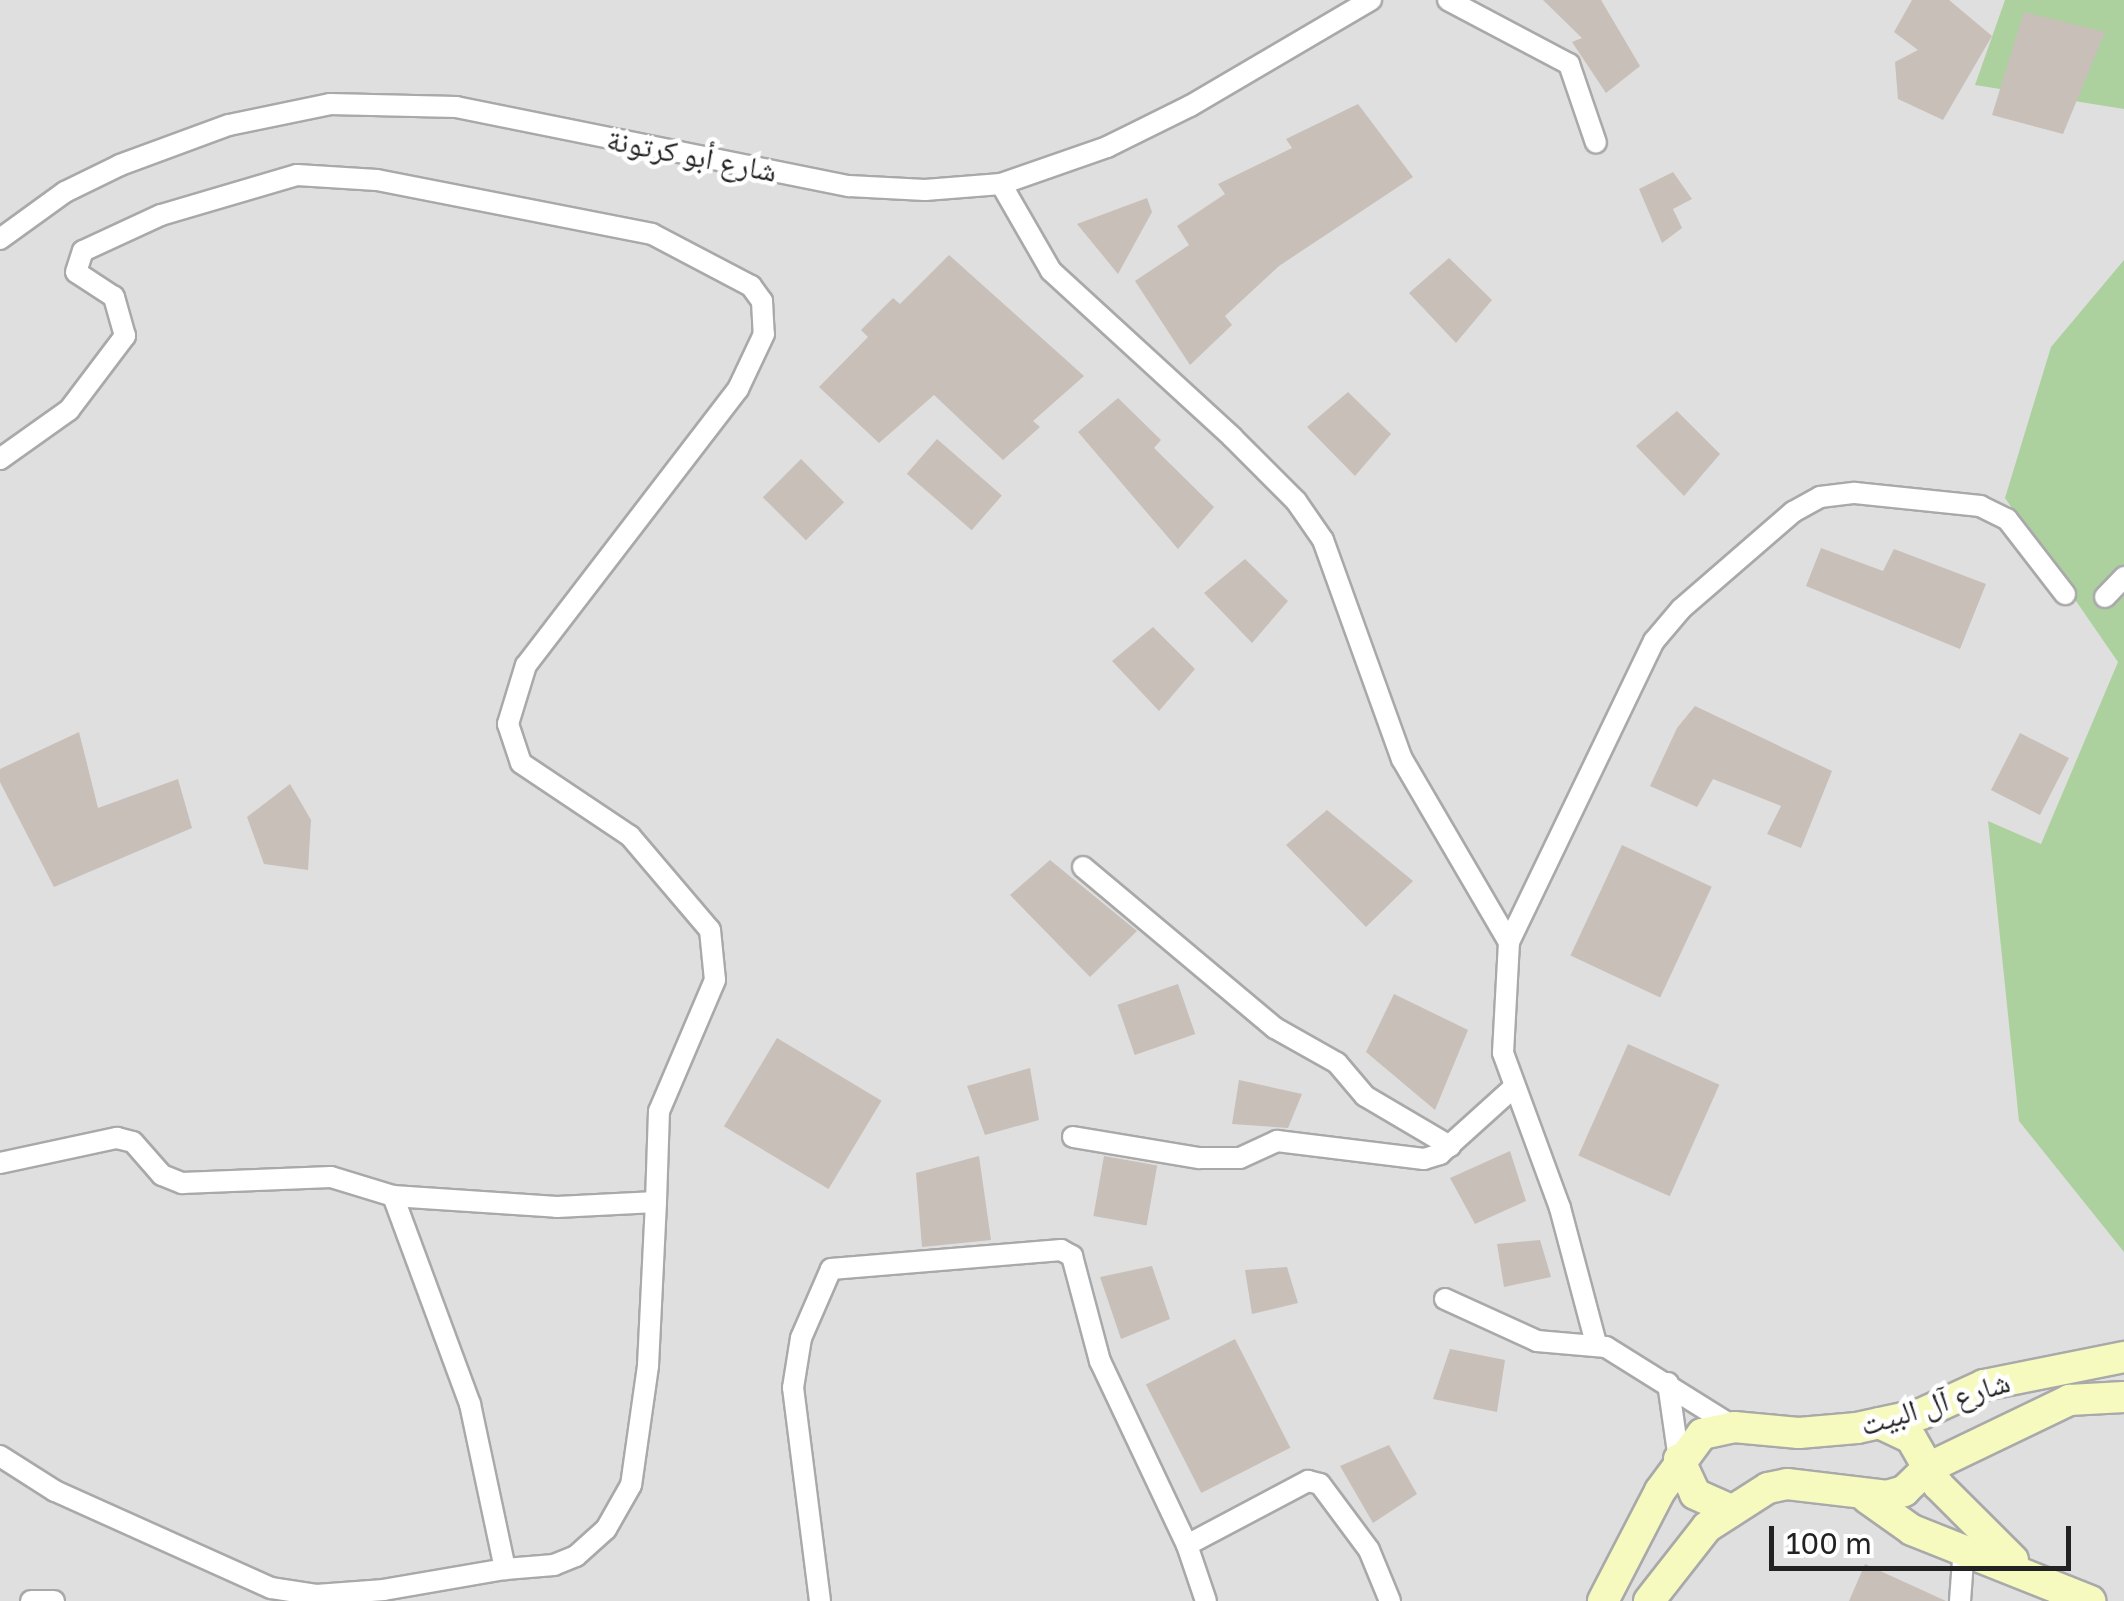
<!DOCTYPE html>
<html>
<head>
<meta charset="utf-8">
<style>
  body { margin:0 }
  #map { position:relative; width:2124px; height:1601px; overflow:hidden; background:#f2efe9; font-family:"Golos Text","Noto Naskh Arabic",sans-serif }
  div>[style] { position:absolute }
  [style*='--x'] { left:calc(var(--x)*1px); top:calc(var(--y)*1px); width:calc(var(--w)*1px); rotate:calc(var(--a)*1deg) }
  .residential>* { inset:0; background:#e0dfdf; transform-origin:0 0 }
  .forest>* { inset:0; background:#add19e }
  .building>* { inset:0; background:#c7bfb8; transform-origin:0 0 }
  .roads { filter:drop-shadow(2px 0 #a9a9a9) drop-shadow(-2px 0 #a9a9a9) drop-shadow(0 2px #a9a9a9) drop-shadow(0 -2px #a9a9a9) }
  .street>* { height:20px; margin:-10px; padding:0 10px; transform-origin:10px; border-radius:10px; background:#fff }
  .secondary>* { height:30px; margin:-15px; padding:0 15px; transform-origin:15px; border-radius:15px; background:#f7fabf }
  span { translate:-50% -50%; white-space:nowrap; text-align:center; line-height:1.15; -webkit-text-stroke:9px #fff; paint-order:stroke }
  .street-label { font-size:30px; color:#222 }
  .scale { position:absolute; left:1769px; top:1526px; width:302px; height:45px; box-sizing:border-box; border:5px solid #222; border-top:0; padding-left:12px; font-size:30px; line-height:35px; white-space:nowrap; color:#222; -webkit-text-stroke:8px #fff; paint-order:stroke }
</style>
</head>
<body>
<div id="map">
  <div class="residential">
    <div style="left:0;top:0;width:2124px;height:1601px"></div>
  </div>
  <div class="forest">
    <div style="clip-path:polygon(2005px 0,2124px 0,2124px 109px,1975px 85px)"></div>
    <div style="clip-path:polygon(2124px 260px,2124px 1252px,2019px 1121px,1988px 821px,2041px 844px,2118px 662px,2005px 498px,2051px 347px)"></div>
  </div>
  <div class="building">
    <div style="clip-path:polygon(1543px 0,1601px 0,1640px 66px,1606px 93px,1572px 42px,1582px 38px)"></div>
    <div style="clip-path:polygon(1912px 0,1949px 0,1992px 36px,1943px 120px,1898px 99px,1895px 62px,1918px 50px,1894px 32px)"></div>
    <div style="clip-path:polygon(2024px 12px,2105px 32px,2063px 134px,1992px 115px)"></div>
    <div style="clip-path:polygon(1358px 104px,1413px 177px,1279px 266px,1225px 316px,1232px 325px,1190px 365px,1135px 281px,1189px 245px,1177px 226px,1225px 194px,1218px 184px,1292px 148px,1286px 139px)"></div>
    <div style="clip-path:polygon(1673px 172px,1692px 199px,1673px 209px,1682px 228px,1662px 243px,1639px 189px)"></div>
    <div style="clip-path:polygon(1147px 198px,1152px 212px,1118px 274px,1077px 224px)"></div>
    <div style="clip-path:polygon(949px 255px,1084px 376px,1033px 421px,1040px 427px,1003px 460px,934px 395px,879px 443px,819px 387px,868px 337px,861px 330px,893px 298px,900px 304px)"></div>
    <div style="clip-path:polygon(1449px 258px,1492px 300px,1456px 343px,1409px 293px)"></div>
    <div style="clip-path:polygon(1348px 392px,1391px 434px,1355px 476px,1307px 427px)"></div>
    <div style="clip-path:polygon(1118px 398px,1161px 440px,1154px 448px,1214px 507px,1178px 549px,1078px 432px)"></div>
    <div style="clip-path:polygon(1677px 411px,1720px 454px,1684px 496px,1636px 446px)"></div>
    <div style="left:937px;top:439px;width:86px;height:46px;rotate:41deg"></div>
    <div style="left:801px;top:459px;width:61px;height:54px;rotate:45deg"></div>
    <div style="clip-path:polygon(1821px 548px,1883px 571px,1894px 549px,1986px 584px,1960px 649px,1806px 586px)"></div>
    <div style="clip-path:polygon(1245px 559px,1288px 601px,1252px 643px,1204px 593px)"></div>
    <div style="clip-path:polygon(1153px 627px,1195px 669px,1159px 711px,1112px 661px)"></div>
    <div style="clip-path:polygon(1695px 706px,1832px 771px,1801px 848px,1767px 834px,1781px 806px,1713px 779px,1697px 807px,1650px 786px,1677px 728px)"></div>
    <div style="clip-path:polygon(79px 732px,98px 808px,178px 779px,192px 828px,54px 887px,0 782px,0 769px)"></div>
    <div style="left:2020px;top:733px;width:55px;height:64px;rotate:27deg"></div>
    <div style="clip-path:polygon(290px 784px,311px 820px,308px 870px,264px 864px,247px 817px)"></div>
    <div style="clip-path:polygon(1327px 810px,1413px 881px,1366px 927px,1286px 845px)"></div>
    <div style="left:1622px;top:845px;width:99px;height:122px;rotate:25deg"></div>
    <div style="clip-path:polygon(1050px 860px,1137px 931px,1090px 977px,1010px 895px)"></div>
    <div style="left:1178px;top:984px;width:53px;height:64px;rotate:71deg"></div>
    <div style="clip-path:polygon(1394px 994px,1468px 1030px,1435px 1110px,1366px 1052px)"></div>
    <div style="left:777px;top:1038px;width:122px;height:103px;rotate:31deg"></div>
    <div style="left:1628px;top:1044px;width:100px;height:122px;rotate:24deg"></div>
    <div style="clip-path:polygon(1030px 1068px,1039px 1120px,985px 1135px,967px 1086px)"></div>
    <div style="clip-path:polygon(1239px 1080px,1302px 1094px,1288px 1128px,1232px 1124px)"></div>
    <div style="clip-path:polygon(1510px 1151px,1526px 1201px,1475px 1224px,1450px 1178px)"></div>
    <div style="clip-path:polygon(979px 1156px,991px 1240px,922px 1247px,916px 1173px)"></div>
    <div style="left:1104px;top:1156px;width:54px;height:61px;rotate:10deg"></div>
    <div style="clip-path:polygon(1540px 1240px,1551px 1277px,1504px 1287px,1497px 1244px)"></div>
    <div style="clip-path:polygon(1152px 1266px,1170px 1319px,1121px 1339px,1100px 1277px)"></div>
    <div style="clip-path:polygon(1287px 1267px,1298px 1303px,1252px 1314px,1245px 1270px)"></div>
    <div style="left:1235px;top:1339px;width:122px;height:100px;rotate:63deg"></div>
    <div style="clip-path:polygon(1450px 1349px,1505px 1360px,1497px 1412px,1433px 1399px)"></div>
    <div style="clip-path:polygon(1389px 1445px,1417px 1494px,1373px 1523px,1340px 1466px)"></div>
    <div style="clip-path:polygon(1865px 1564px,1946px 1601px,1849px 1601px)"></div>
  </div>
  <div class="roads">
    <div class="street">
      <div style="--x:1448;--y:0;--w:137;--a:27.9"></div>
      <div style="--x:1569;--y:64;--w:83;--a:71.1"></div>
      <div style="--x:1001;--y:184;--w:100;--a:60.1"></div>
      <div style="--x:1051;--y:271;--w:246;--a:42.5"></div>
      <div style="--x:1232;--y:437;--w:91;--a:45"></div>
      <div style="--x:1296;--y:501;--w:47;--a:55.3"></div>
      <div style="--x:1323;--y:540;--w:233;--a:70.2"></div>
      <div style="--x:1402;--y:759;--w:212;--a:59.7"></div>
      <div style="--x:1509;--y:942;--w:111;--a:93.1"></div>
      <div style="--x:1503;--y:1053;--w:165;--a:69.8"></div>
      <div style="--x:1560;--y:1208;--w:140;--a:75.1"></div>
      <div style="--x:0;--y:239;--w:80;--a:-35.9"></div>
      <div style="--x:65;--y:192;--w:61;--a:-26.1"></div>
      <div style="--x:120;--y:165;--w:116;--a:-20.2"></div>
      <div style="--x:229;--y:125;--w:103;--a:-11.7"></div>
      <div style="--x:330;--y:104;--w:126;--a:1.4"></div>
      <div style="--x:456;--y:107;--w:401;--a:11.4"></div>
      <div style="--x:849;--y:186;--w:76;--a:3"></div>
      <div style="--x:925;--y:190;--w:76;--a:-4.5"></div>
      <div style="--x:1001;--y:184;--w:112;--a:-19.2"></div>
      <div style="--x:1107;--y:147;--w:93;--a:-26.3"></div>
      <div style="--x:1190;--y:106;--w:210;--a:-30.4"></div>
      <div style="--x:0;--y:459;--w:85;--a:-35.4"></div>
      <div style="--x:69;--y:410;--w:93;--a:-52.9"></div>
      <div style="--x:125;--y:336;--w:41;--a:-105.8"></div>
      <div style="--x:114;--y:297;--w:45;--a:-146.7"></div>
      <div style="--x:76;--y:272;--w:22;--a:-72"></div>
      <div style="--x:83;--y:251;--w:86;--a:-24.8"></div>
      <div style="--x:161;--y:215;--w:142;--a:-16.4"></div>
      <div style="--x:297;--y:175;--w:80;--a:3.6"></div>
      <div style="--x:377;--y:180;--w:280;--a:11.1"></div>
      <div style="--x:652;--y:234;--w:112;--a:27.7"></div>
      <div style="--x:751;--y:286;--w:19;--a:54"></div>
      <div style="--x:762;--y:301;--w:33;--a:87"></div>
      <div style="--x:764;--y:334;--w:61;--a:115.3"></div>
      <div style="--x:738;--y:389;--w:348;--a:127.5"></div>
      <div style="--x:526;--y:665;--w:62;--a:107"></div>
      <div style="--x:508;--y:724;--w:41;--a:71.6"></div>
      <div style="--x:521;--y:763;--w:131;--a:33.8"></div>
      <div style="--x:630;--y:836;--w:123;--a:49.6"></div>
      <div style="--x:710;--y:930;--w:50;--a:84.3"></div>
      <div style="--x:715;--y:980;--w:142;--a:113.1"></div>
      <div style="--x:659;--y:1111;--w:91;--a:91.9"></div>
      <div style="--x:2105;--y:597;--w:28;--a:-46"></div>
      <div style="--x:1083;--y:867;--w:251;--a:40"></div>
      <div style="--x:1275;--y:1028;--w:71;--a:29.4"></div>
      <div style="--x:1337;--y:1063;--w:43;--a:49.7"></div>
      <div style="--x:1365;--y:1096;--w:99;--a:30.5"></div>
      <div style="--x:1509;--y:942;--w:334;--a:-64.3"></div>
      <div style="--x:1654;--y:641;--w:42;--a:-49.8"></div>
      <div style="--x:1681;--y:609;--w:148;--a:-40.9"></div>
      <div style="--x:1793;--y:512;--w:31;--a:-29"></div>
      <div style="--x:1820;--y:497;--w:35;--a:-7"></div>
      <div style="--x:1855;--y:493;--w:126;--a:5.9"></div>
      <div style="--x:1980;--y:506;--w:30;--a:26"></div>
      <div style="--x:2007;--y:519;--w:95;--a:52.3"></div>
      <div style="--x:1073;--y:1137;--w:128;--a:9.5"></div>
      <div style="--x:1199;--y:1158;--w:41;--a:0"></div>
      <div style="--x:1240;--y:1158;--w:41;--a:-24.7"></div>
      <div style="--x:1277;--y:1141;--w:148;--a:7"></div>
      <div style="--x:1424;--y:1159;--w:17;--a:-17"></div>
      <div style="--x:1440;--y:1154;--w:98;--a:-42.1"></div>
      <div style="--x:0;--y:1163;--w:120;--a:-12.1"></div>
      <div style="--x:117;--y:1138;--w:16;--a:14"></div>
      <div style="--x:133;--y:1142;--w:44;--a:48.7"></div>
      <div style="--x:162;--y:1175;--w:22;--a:22"></div>
      <div style="--x:182;--y:1183;--w:149;--a:-2.3"></div>
      <div style="--x:331;--y:1177;--w:65;--a:17"></div>
      <div style="--x:393;--y:1196;--w:222;--a:69.7"></div>
      <div style="--x:470;--y:1404;--w:169;--a:78"></div>
      <div style="--x:505;--y:1569;--w:123;--a:170.2"></div>
      <div style="--x:384;--y:1590;--w:68;--a:175.8"></div>
      <div style="--x:316;--y:1595;--w:46;--a:-171.2"></div>
      <div style="--x:271;--y:1588;--w:237;--a:-155.8"></div>
      <div style="--x:55;--y:1491;--w:65;--a:-147.5"></div>
      <div style="--x:393;--y:1196;--w:164;--a:3.8"></div>
      <div style="--x:557;--y:1207;--w:99;--a:-2.9"></div>
      <div style="--x:656;--y:1202;--w:164;--a:92.8"></div>
      <div style="--x:648;--y:1366;--w:120;--a:98.1"></div>
      <div style="--x:631;--y:1485;--w:51;--a:119.6"></div>
      <div style="--x:606;--y:1529;--w:40;--a:138"></div>
      <div style="--x:576;--y:1556;--w:24;--a:158"></div>
      <div style="--x:554;--y:1565;--w:49;--a:175.3"></div>
      <div style="--x:1445;--y:1299;--w:101;--a:24.5"></div>
      <div style="--x:1537;--y:1341;--w:69;--a:5"></div>
      <div style="--x:1606;--y:1347;--w:151;--a:32"></div>
      <div style="--x:1668;--y:1383;--w:77;--a:81.8"></div>
      <div style="--x:1187;--y:1545;--w:137;--a:-27.9"></div>
      <div style="--x:1308;--y:1481;--w:12;--a:14"></div>
      <div style="--x:1320;--y:1484;--w:82;--a:53.4"></div>
      <div style="--x:1369;--y:1550;--w:55;--a:67.6"></div>
      <div style="--x:31;--y:1601;--w:23;--a:0"></div>
      <div style="--x:820;--y:1601;--w:215;--a:-97.2"></div>
      <div style="--x:793;--y:1388;--w:51;--a:-80.9"></div>
      <div style="--x:801;--y:1338;--w:75;--a:-66.5"></div>
      <div style="--x:831;--y:1269;--w:231;--a:-4.7"></div>
      <div style="--x:1061;--y:1250;--w:13;--a:29"></div>
      <div style="--x:1072;--y:1256;--w:109;--a:75.1"></div>
      <div style="--x:1100;--y:1361;--w:204;--a:64.7"></div>
      <div style="--x:1187;--y:1545;--w:59;--a:71.3"></div>
      <div style="--x:1960;--y:1601;--w:54;--a:-85.8"></div>
    </div>
    <div class="secondary">
      <div style="--x:1879;--y:1423;--w:35;--a:25"></div>
      <div style="--x:1911;--y:1438;--w:54;--a:60.1"></div>
      <div style="--x:1938;--y:1485;--w:106;--a:45"></div>
      <div style="--x:1679;--y:1459;--w:38;--a:65"></div>
      <div style="--x:1695;--y:1494;--w:37;--a:24"></div>
      <div style="--x:1867;--y:1498;--w:55;--a:35.4"></div>
      <div style="--x:1912;--y:1530;--w:192;--a:21.7"></div>
      <div style="--x:1603;--y:1601;--w:124;--a:-62.6"></div>
      <div style="--x:1660;--y:1491;--w:71;--a:-53.6"></div>
      <div style="--x:1702;--y:1434;--w:33;--a:-12"></div>
      <div style="--x:1734;--y:1427;--w:65;--a:5.3"></div>
      <div style="--x:1799;--y:1433;--w:58;--a:-4.9"></div>
      <div style="--x:1857;--y:1428;--w:66;--a:-12.3"></div>
      <div style="--x:1921;--y:1414;--w:69;--a:-24.7"></div>
      <div style="--x:1984;--y:1385;--w:143;--a:-11.3"></div>
      <div style="--x:1649;--y:1601;--w:94;--a:-51.9"></div>
      <div style="--x:1707;--y:1527;--w:72;--a:-32.6"></div>
      <div style="--x:1768;--y:1488;--w:19;--a:-12"></div>
      <div style="--x:1787;--y:1484;--w:101;--a:6.8"></div>
      <div style="--x:1887;--y:1496;--w:18;--a:-16"></div>
      <div style="--x:1904;--y:1491;--w:33;--a:-44"></div>
      <div style="--x:1928;--y:1468;--w:157;--a:-25.7"></div>
      <div style="--x:2069;--y:1400;--w:55;--a:-3.1"></div>
    </div>
  </div>
  <div class="street-label">
    <span style="left:692px;top:155px;rotate:11deg">شارع أبو كرتونة</span>
    <span style="left:1935px;top:1403px;rotate:-17deg">شارع آل البيت</span>
  </div>
  <div class="scale">100 m</div>
</div>
</body>
</html>
